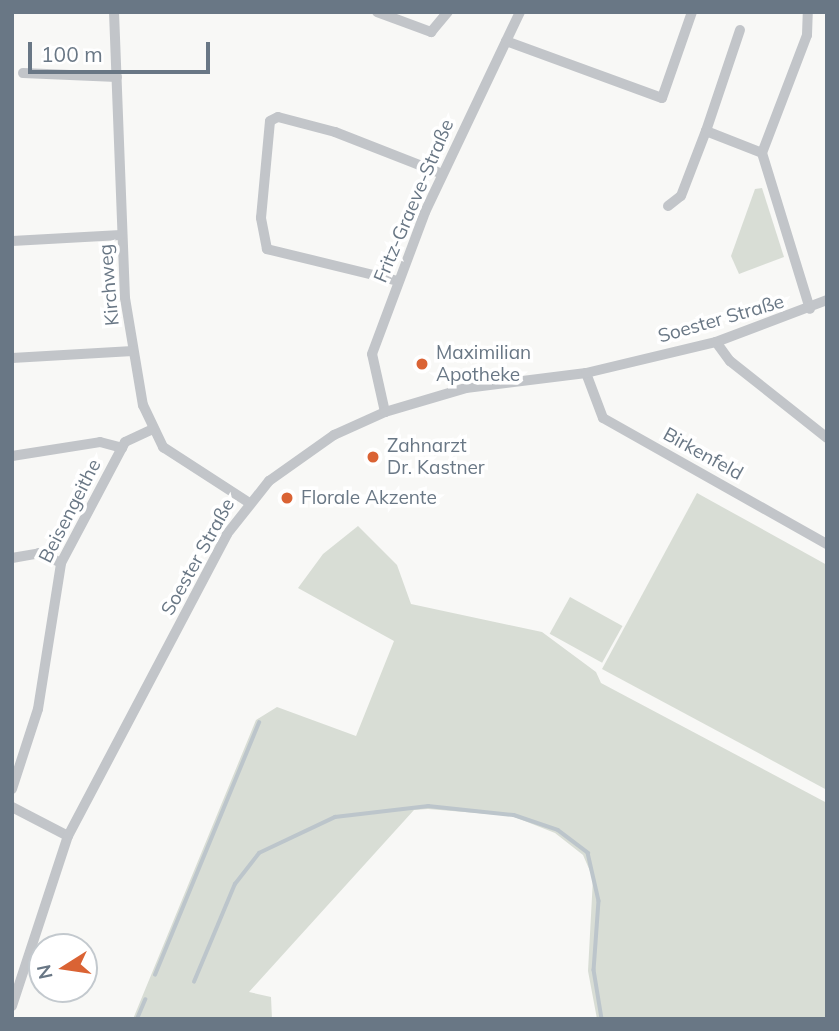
<!DOCTYPE html>
<html>
<head>
<meta charset="utf-8">
<style>
  body { margin:0 }
  #map { position:relative; width:839px; height:1031px; overflow:hidden; background:#f8f8f6; font-family:Mulish,sans-serif }
  div>[style] { position:absolute }
  [style*='--x'] { left:calc(var(--x)*1px); top:calc(var(--y)*1px); width:calc(var(--w)*1px); rotate:calc(var(--a)*1deg) }
  .green>* { inset:0; background:#d8ddd5; transform-origin:0 0 }
  .stream>* { height:3.5px; margin:-1.75px; padding:0 1.75px; transform-origin:1.75px; border-radius:1.75px; background:#bcc5cb }
  .minor>* { height:10px; margin:-5px; padding:0 5px; transform-origin:5px; border-radius:5px; background:#c2c5c9 }
  .dots>* { width:19px; height:19px; translate:-50% -50%; box-sizing:border-box; border:4px solid #fff; border-radius:50% }
  span { translate:-50% -50%; white-space:nowrap; text-align:center; line-height:1.15; -webkit-text-stroke:7px #fff; paint-order:stroke }
  .street-label { font-size:19px; color:#697785 }
  .poi-label { font-size:19px; color:#697785 }
  .left { translate:0 -50%; text-align:left }
  .frame { position:absolute; inset:0; border:14px solid #697785; pointer-events:none }
  .north { position:absolute; left:28px; top:933px; width:70px; height:70px; box-sizing:border-box; background:#fff; border:2px solid #c3c9ce; border-radius:50%; rotate:258deg; font-size:19px; font-weight:700; line-height:28px; text-align:center; color:#697785 }
  .north::after { content:''; display:block; margin:auto; width:24px; height:32px; background:#da6334; clip-path:polygon(50% 0,100% 100%,50% 72%,0 100%) }
  .scale { position:absolute; left:28px; top:42px; width:182px; height:32px; box-sizing:border-box; border:4px solid #697785; border-top:0; padding-left:9px; font-size:21px; line-height:24px; white-space:nowrap; color:#697785; -webkit-text-stroke:5px #fff; paint-order:stroke }
</style>
</head>
<body>
<div id="map">
  <div class="green">
    <div style="clip-path:polygon(762px 188px,784px 257px,739px 274px,731px 256px,755px 189px)"></div>
    <div style="clip-path:polygon(697px 493px,827px 565px,827px 790px,602px 669px)"></div>
    <div style="clip-path:polygon(358px 526px,397px 565px,411px 604px,542px 632px,596px 672px,601px 683px,827px 803px,827px 1019px,597px 1019px,588px 971px,593px 878px,583px 855px,555px 833px,512px 816px,428px 809px,414px 810px,249px 992px,271px 997px,272px 1019px,133px 1019px,256px 720px,277px 707px,356px 736px,394px 641px,298px 588px,323px 554px)"></div>
    <div style="left:570px;top:597px;width:60px;height:42px;rotate:29deg"></div>
  </div>
  <div class="stream">
    <div style="--x:155;--y:975;--w:273;--a:-67.6"></div>
    <div style="--x:194;--y:982;--w:106;--a:-67.3"></div>
    <div style="--x:235;--y:884;--w:39;--a:-52"></div>
    <div style="--x:259;--y:853;--w:84;--a:-25.3"></div>
    <div style="--x:335;--y:817;--w:94;--a:-6.7"></div>
    <div style="--x:428;--y:806;--w:86;--a:6"></div>
    <div style="--x:514;--y:815;--w:46;--a:18.8"></div>
    <div style="--x:558;--y:830;--w:38;--a:37"></div>
    <div style="--x:588;--y:853;--w:49;--a:77.1"></div>
    <div style="--x:599;--y:901;--w:69;--a:94.1"></div>
    <div style="--x:594;--y:970;--w:50;--a:80.7"></div>
    <div style="--x:137;--y:1019;--w:21;--a:-67"></div>
  </div>
  <div class="minor">
    <div style="--x:114;--y:12;--w:286;--a:87.8"></div>
    <div style="--x:125;--y:298;--w:109;--a:80.5"></div>
    <div style="--x:143;--y:405;--w:47;--a:64.5"></div>
    <div style="--x:163;--y:447;--w:101;--a:32.9"></div>
    <div style="--x:377;--y:12;--w:58;--a:20.3"></div>
    <div style="--x:431;--y:32;--w:26;--a:-50"></div>
    <div style="--x:740;--y:30;--w:107;--a:108.6"></div>
    <div style="--x:706;--y:131;--w:60;--a:21.4"></div>
    <div style="--x:762;--y:153;--w:163;--a:72.9"></div>
    <div style="--x:506;--y:41;--w:166;--a:20.1"></div>
    <div style="--x:662;--y:98;--w:91;--a:-70.8"></div>
    <div style="--x:23;--y:73;--w:94;--a:2.4"></div>
    <div style="--x:762;--y:153;--w:126;--a:-69.1"></div>
    <div style="--x:807;--y:35;--w:23;--a:-88"></div>
    <div style="--x:668;--y:206;--w:16;--a:-38"></div>
    <div style="--x:681;--y:196;--w:70;--a:-69"></div>
    <div style="--x:12;--y:241;--w:109;--a:-3.2"></div>
    <div style="--x:398;--y:281;--w:135;--a:-166.3"></div>
    <div style="--x:267;--y:249;--w:32;--a:-101"></div>
    <div style="--x:261;--y:218;--w:97;--a:-84.7"></div>
    <div style="--x:270;--y:121;--w:9;--a:-27"></div>
    <div style="--x:278;--y:117;--w:59;--a:14.7"></div>
    <div style="--x:335;--y:132;--w:115;--a:21.4"></div>
    <div style="--x:716;--y:342;--w:24;--a:54"></div>
    <div style="--x:730;--y:361;--w:124;--a:38.4"></div>
    <div style="--x:12;--y:358;--w:121;--a:-3.3"></div>
    <div style="--x:586;--y:373;--w:48;--a:69.3"></div>
    <div style="--x:603;--y:418;--w:257;--a:29.4"></div>
    <div style="--x:385;--y:412;--w:59;--a:-102.6"></div>
    <div style="--x:372;--y:354;--w:152;--a:-69.5"></div>
    <div style="--x:425;--y:212;--w:221;--a:-64.6"></div>
    <div style="--x:12;--y:456;--w:89;--a:-9"></div>
    <div style="--x:100;--y:442;--w:23;--a:15"></div>
    <div style="--x:12;--y:558;--w:27;--a:-10"></div>
    <div style="--x:39;--y:553;--w:24;--a:24"></div>
    <div style="--x:12;--y:789;--w:84;--a:-72"></div>
    <div style="--x:38;--y:709;--w:148;--a:-81"></div>
    <div style="--x:61;--y:563;--w:137;--a:-62.1"></div>
    <div style="--x:125;--y:442;--w:29;--a:-25"></div>
    <div style="--x:12;--y:807;--w:63;--a:27.4"></div>
    <div style="--x:12;--y:1006;--w:179;--a:-71.8"></div>
    <div style="--x:68;--y:836;--w:341;--a:-62.2"></div>
    <div style="--x:227;--y:534;--w:68;--a:-51.6"></div>
    <div style="--x:269;--y:481;--w:80;--a:-35.3"></div>
    <div style="--x:334;--y:435;--w:56;--a:-24.3"></div>
    <div style="--x:385;--y:412;--w:84;--a:-16.5"></div>
    <div style="--x:466;--y:388;--w:121;--a:-7.1"></div>
    <div style="--x:586;--y:373;--w:134;--a:-13.4"></div>
    <div style="--x:716;--y:342;--w:119;--a:-20.7"></div>
  </div>
  <div class="dots">
    <div style="left:422px;top:364px;background:#da6334"></div>
    <div style="left:373px;top:457px;background:#da6334"></div>
    <div style="left:287px;top:498px;background:#da6334"></div>
  </div>
  <div class="street-label">
    <span style="left:414px;top:201px;rotate:-67deg">Fritz-Graeve-Straße</span>
    <span style="left:109px;top:285px;rotate:-95deg">Kirchweg</span>
    <span style="left:721px;top:319px;rotate:-16deg">Soester Straße</span>
    <span style="left:703px;top:454px;rotate:29deg">Birkenfeld</span>
    <span style="left:70px;top:511px;rotate:-63deg">Beisengeithe</span>
    <span style="left:198px;top:557px;rotate:-61deg">Soester Straße</span>
  </div>
  <div class="poi-label">
    <span class="left" style="left:436px;top:364px">Maximilian<br>Apotheke</span>
    <span class="left" style="left:387px;top:457px">Zahnarzt<br>Dr. Kastner</span>
    <span class="left" style="left:301px;top:498px">Florale Akzente</span>
  </div>
  <div class="frame"></div>
  <div class="north">N</div>
  <div class="scale">100 m</div>
</div>
</body>
</html>
